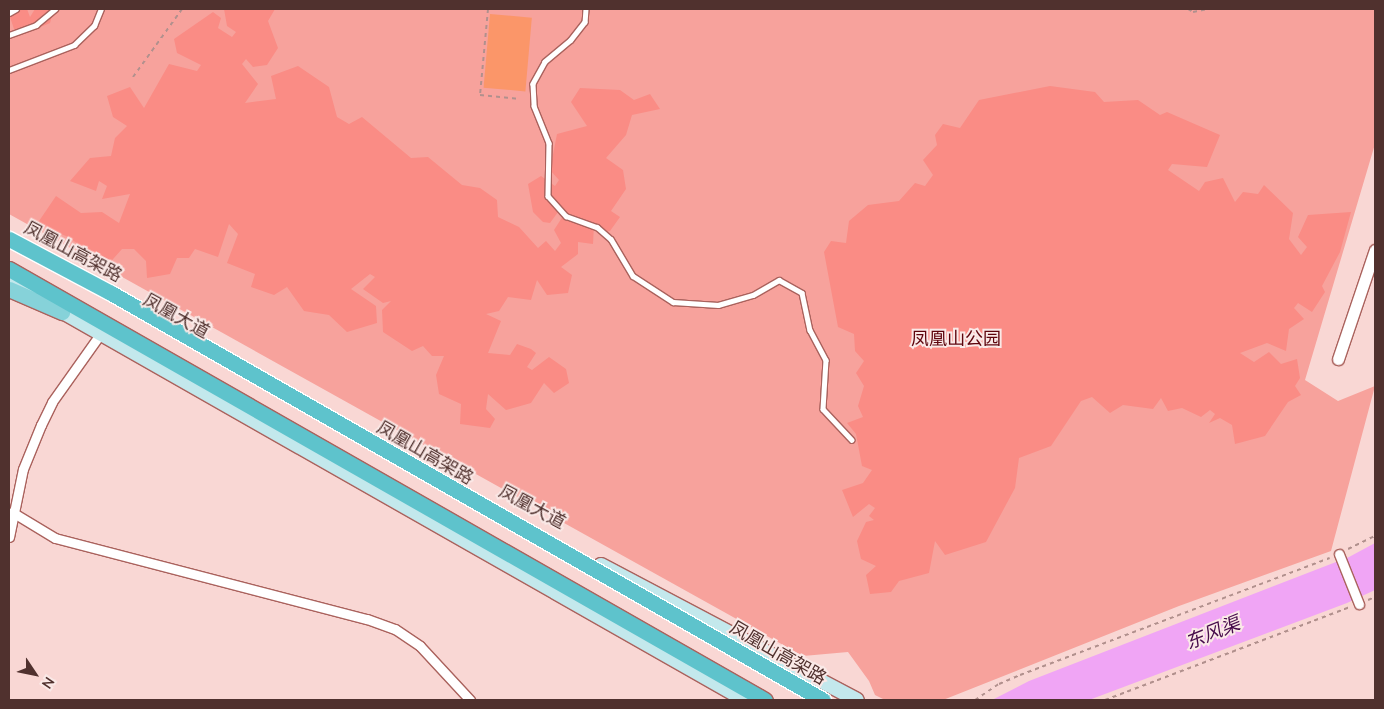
<!DOCTYPE html>
<html>
<head>
<meta charset="utf-8">
<style>
  body { margin:0 }
  #map { position:relative; width:1384px; height:709px; overflow:hidden; background:#f9d7d4; font-family:"Nunito Sans","Noto Sans SC",sans-serif }
  div>[style] { position:absolute }
  [style*='--x'] { left:calc(var(--x)*1px); top:calc(var(--y)*1px); width:calc(var(--w)*1px); rotate:calc(var(--a)*1deg) }
  .green>* { inset:0; background:#f7a29c }
  .forest>* { inset:0; background:#fa8c85 }
  .water>* { inset:0; background:#f0a5f5 }
  .building>* { inset:0; background:#fb9669; transform-origin:0 0 }
  .path>* { height:2px; margin-top:-1px; transform-origin:0; background:repeating-linear-gradient(90deg,#b1908d 0 4px,transparent 0 8px) }
  .roads { filter:drop-shadow(1px 0 #aa625d) drop-shadow(-1px 0 #aa625d) drop-shadow(0 1px #aa625d) drop-shadow(0 -1px #aa625d) }
  .service>* { height:4.5px; margin:-2.25px; padding:0 2.25px; transform-origin:2.25px; border-radius:2.25px; background:#fff }
  .minor>* { height:9px; margin:-4.5px; padding:0 4.5px; transform-origin:4.5px; border-radius:4.5px; background:#fff }
  .tertiary>* { height:11px; margin:-5.5px; padding:0 5.5px; transform-origin:5.5px; border-radius:5.5px; background:#fff }
  .secondary>* { height:14px; margin:-7px; padding:0 7px; transform-origin:7px; border-radius:7px; background:#c3e8ec }
  .primary>* { height:15px; margin:-7.5px; padding:0 7.5px; transform-origin:7.5px; border-radius:7.5px; background:#86d2d9 }
  .trunk>* { height:15px; margin:-7.5px; padding:0 7.5px; transform-origin:7.5px; border-radius:7.5px; background:#5ec3cc }
  .bridges { filter:drop-shadow(1px 0 #fff) drop-shadow(-1px 0 #fff) drop-shadow(0 1px #fff) drop-shadow(0 -1px #fff) }
  .trunk-bridge>* { height:15px; margin:-7.5px; padding:0 7.5px; transform-origin:7.5px; border-radius:7.5px; background:#5ec3cc }
  span { translate:-50% -50%; white-space:nowrap; text-align:center; line-height:1.15; -webkit-text-stroke:4px #fae9e7; paint-order:stroke }
  .street-label { font-size:18px; color:#50312e }
  .park-label { font-size:18px; color:#5e050d }
  .water-label { font-size:19px; color:#460b4b; font-style:italic }
  .frame { position:absolute; inset:0; border:10px solid #50312e; pointer-events:none }
  .north { position:absolute; left:10px; top:649px; width:50px; height:50px; -webkit-text-stroke:4px #fae9e7; paint-order:stroke; rotate:124deg; font-size:14px; font-weight:700; line-height:20px; text-align:center; color:#50312e }
  .north::after { content:''; display:block; margin:auto; width:18px; height:22px; background:#50312e; clip-path:polygon(50% 0,100% 100%,50% 72%,0 100%) }
</style>
</head>
<body>
<div id="map">
  <div class="green">
    <div style="clip-path:polygon(9px 9px,1375px 9px,1375px 144px,1305px 380px,1338px 401px,1375px 386px,1331px 551px,1179px 606px,943px 700px,885px 700px,875px 695px,869px 681px,848px 652px,803px 656px,9px 214px)"></div>
  </div>
  <div class="forest">
    <div style="clip-path:polygon(18px 9px,27px 9px,30px 17px,35px 9px,54px 9px,50px 23px,26px 33px,14px 29px,9px 14px)"></div>
    <div style="clip-path:polygon(224px 9px,275px 9px,268px 21px,278px 48px,267px 65px,253px 67px,246px 59px,242px 64px,258px 84px,245px 103px,276px 99px,271px 76px,298px 66px,329px 87px,337px 117px,349px 124px,362px 117px,411px 158px,428px 157px,462px 185px,480px 188px,497px 200px,498px 217px,519px 227px,538px 248px,546px 241px,555px 251px,561px 243px,554px 230px,563px 216px,558px 212px,550px 223px,543px 222px,533px 212px,528px 184px,541px 176px,555px 186px,559px 180px,550px 170px,557px 134px,587px 126px,571px 102px,580px 88px,620px 90px,634px 100px,650px 94px,660px 109px,632px 115px,626px 135px,606px 158px,623px 170px,626px 189px,611px 211px,620px 217px,610px 231px,601px 233px,594px 225px,593px 244px,578px 242px,578px 254px,561px 267px,572px 275px,568px 293px,547px 295px,537px 280px,531px 300px,508px 297px,499px 311px,486px 314px,501px 321px,488px 353px,510px 355px,517px 344px,531px 349px,536px 353px,527px 367px,532px 370px,549px 357px,566px 369px,569px 383px,554px 393px,544px 383px,531px 403px,506px 410px,488px 394px,486px 409px,495px 419px,490px 428px,460px 424px,461px 404px,439px 394px,436px 375px,444px 356px,432px 356px,423px 346px,412px 351px,383px 332px,382px 310px,391px 301px,383px 303px,363px 289px,375px 277px,370px 274px,351px 289px,376px 306px,377px 323px,347px 332px,329px 315px,304px 311px,287px 287px,274px 295px,251px 287px,255px 274px,227px 263px,238px 234px,229px 224px,218px 257px,195px 249px,189px 258px,177px 258px,170px 274px,147px 278px,146px 261px,134px 249px,122px 249px,106px 267px,88px 251px,76px 251px,77px 243px,66px 236px,37px 224px,56px 196px,81px 213px,102px 212px,119px 223px,130px 194px,102px 199px,107px 186px,99px 181px,96px 191px,70px 181px,90px 158px,111px 156px,115px 138px,127px 126px,113px 117px,107px 96px,130px 87px,144px 108px,169px 64px,197px 71px,201px 65px,177px 53px,174px 39px,213px 12px,221px 18px,218px 28px,232px 37px,236px 32px,227px 26px)"></div>
    <div style="clip-path:polygon(1050px 86px,1095px 92px,1104px 102px,1138px 100px,1160px 115px,1167px 112px,1220px 135px,1207px 167px,1172px 164px,1168px 170px,1199px 191px,1205px 182px,1223px 178px,1235px 202px,1243px 192px,1258px 194px,1264px 185px,1293px 213px,1289px 239px,1301px 255px,1307px 247px,1298px 237px,1308px 215px,1351px 212px,1340px 252px,1322px 286px,1325px 292px,1312px 312px,1298px 303px,1294px 308px,1304px 319px,1289px 329px,1286px 351px,1267px 343px,1240px 353px,1254px 362px,1269px 352px,1281px 364px,1297px 359px,1300px 378px,1295px 386px,1301px 395px,1288px 402px,1265px 436px,1235px 444px,1232px 425px,1220px 418px,1209px 423px,1215px 414px,1210px 410px,1201px 417px,1182px 408px,1168px 411px,1161px 398px,1153px 409px,1123px 405px,1110px 413px,1092px 397px,1081px 401px,1051px 446px,1019px 458px,1015px 488px,986px 542px,945px 555px,935px 541px,929px 573px,899px 581px,891px 592px,870px 594px,866px 575px,876px 566px,861px 559px,857px 541px,866px 522px,874px 520px,869px 516px,875px 508px,869px 504px,853px 517px,842px 490px,863px 483px,872px 470px,862px 466px,856px 434px,847px 423px,863px 417px,858px 406px,864px 386px,856px 373px,864px 361px,855px 351px,854px 334px,838px 327px,824px 252px,831px 241px,846px 243px,849px 221px,868px 205px,899px 201px,915px 183px,925px 186px,933px 175px,923px 160px,937px 145px,935px 135px,943px 124px,960px 128px,979px 100px)"></div>
  </div>
  <div class="water">
    <div style="clip-path:polygon(1375px 543px,1375px 590px,1347px 603px,1089px 700px,992px 700px,1029px 681px,1349px 557px)"></div>
  </div>
  <div class="building">
    <div style="left:490px;top:14px;width:42px;height:74px;rotate:5deg"></div>
  </div>
  <div class="path">
    <div style="--x:488;--y:9;--w:86;--a:95.3"></div>
    <div style="--x:480;--y:95;--w:40;--a:5.7"></div>
    <div style="--x:1188;--y:9;--w:6;--a:31"></div>
    <div style="--x:1193;--y:12;--w:15;--a:-11"></div>
    <div style="--x:133;--y:77;--w:84;--a:-54.2"></div>
    <div style="--x:1348;--y:549;--w:30;--a:-26"></div>
    <div style="--x:1368;--y:600;--w:8;--a:-23"></div>
    <div style="--x:975;--y:700;--w:29;--a:-34"></div>
    <div style="--x:999;--y:684;--w:23;--a:-23"></div>
    <div style="--x:1020;--y:675;--w:331;--a:-20.7"></div>
    <div style="--x:1105;--y:700;--w:262;--a:-20.8"></div>
  </div>
  <div class="roads">
    <div class="service">
      <div style="--x:586;--y:9;--w:13;--a:94"></div>
      <div style="--x:585;--y:22;--w:23;--a:128"></div>
      <div style="--x:571;--y:40;--w:34;--a:140"></div>
      <div style="--x:545;--y:62;--w:25;--a:119"></div>
      <div style="--x:533;--y:84;--w:22;--a:87"></div>
      <div style="--x:534;--y:106;--w:40;--a:68"></div>
      <div style="--x:549;--y:143;--w:53;--a:91.1"></div>
      <div style="--x:548;--y:196;--w:27;--a:48"></div>
      <div style="--x:566;--y:216;--w:33;--a:20"></div>
      <div style="--x:597;--y:227;--w:18;--a:41"></div>
      <div style="--x:611;--y:239;--w:43;--a:59.3"></div>
      <div style="--x:633;--y:276;--w:48;--a:33"></div>
      <div style="--x:673;--y:302;--w:45;--a:3.8"></div>
      <div style="--x:718;--y:305;--w:36;--a:-16"></div>
      <div style="--x:753;--y:295;--w:30;--a:-30"></div>
      <div style="--x:779;--y:280;--w:26;--a:29"></div>
      <div style="--x:802;--y:293;--w:38;--a:78"></div>
      <div style="--x:810;--y:330;--w:34;--a:62"></div>
      <div style="--x:826;--y:360;--w:49;--a:93.5"></div>
      <div style="--x:823;--y:409;--w:42;--a:46.9"></div>
      <div style="--x:9;--y:13;--w:8;--a:-30"></div>
      <div style="--x:9;--y:35;--w:29;--a:-20"></div>
      <div style="--x:36;--y:25;--w:25;--a:-40"></div>
      <div style="--x:9;--y:70;--w:70;--a:-21"></div>
      <div style="--x:74;--y:45;--w:28;--a:-44"></div>
      <div style="--x:94;--y:26;--w:18;--a:-68"></div>
    </div>
    <div class="minor">
      <div style="--x:12;--y:512;--w:50;--a:31.2"></div>
      <div style="--x:55;--y:538;--w:322;--a:14.6"></div>
      <div style="--x:367;--y:619;--w:30;--a:20"></div>
      <div style="--x:395;--y:629;--w:30;--a:34"></div>
      <div style="--x:420;--y:646;--w:74;--a:47.2"></div>
      <div style="--x:9;--y:537;--w:69;--a:-78.4"></div>
      <div style="--x:23;--y:469;--w:48;--a:-67.8"></div>
      <div style="--x:41;--y:425;--w:25;--a:-64"></div>
      <div style="--x:52;--y:402;--w:85;--a:-54.6"></div>
      <div style="--x:1339;--y:554;--w:54;--a:68.2"></div>
    </div>
    <div class="tertiary">
      <div style="--x:1338;--y:359;--w:115;--a:-71.3"></div>
    </div>
    <div class="secondary">
      <div style="--x:9;--y:280;--w:24;--a:30"></div>
      <div style="--x:52;--y:306;--w:797;--a:29.62"></div>
      <div style="--x:601;--y:565;--w:289;--a:27.8"></div>
    </div>
    <div class="primary">
      <div style="--x:9;--y:289;--w:58;--a:23.5"></div>
    </div>
    <div class="trunk">
      <div style="--x:9;--y:269;--w:870;--a:29.69"></div>
    </div>
  </div>
  <div class="bridges">
    <div class="trunk-bridge">
      <div style="--x:9;--y:239;--w:115;--a:27.9"></div>
      <div style="--x:111;--y:293;--w:820;--a:29.75"></div>
    </div>
  </div>
  <div class="street-label">
    <span style="left:73px;top:252px;rotate:28deg">凤凰山高架路</span>
    <span style="left:176px;top:316px;rotate:29deg">凤凰大道</span>
    <span style="left:425px;top:453px;rotate:30deg">凤凰山高架路</span>
    <span style="left:532px;top:507px;rotate:28deg">凤凰大道</span>
    <span style="left:778px;top:653px;rotate:30deg">凤凰山高架路</span>
  </div>
  <div class="park-label">
    <span style="left:956px;top:339px">凤凰山公园</span>
  </div>
  <div class="water-label">
    <span style="left:1213px;top:634px;rotate:-22deg">东风渠</span>
  </div>
  <div class="frame"></div>
  <div class="north">N</div>
</div>
</body>
</html>
